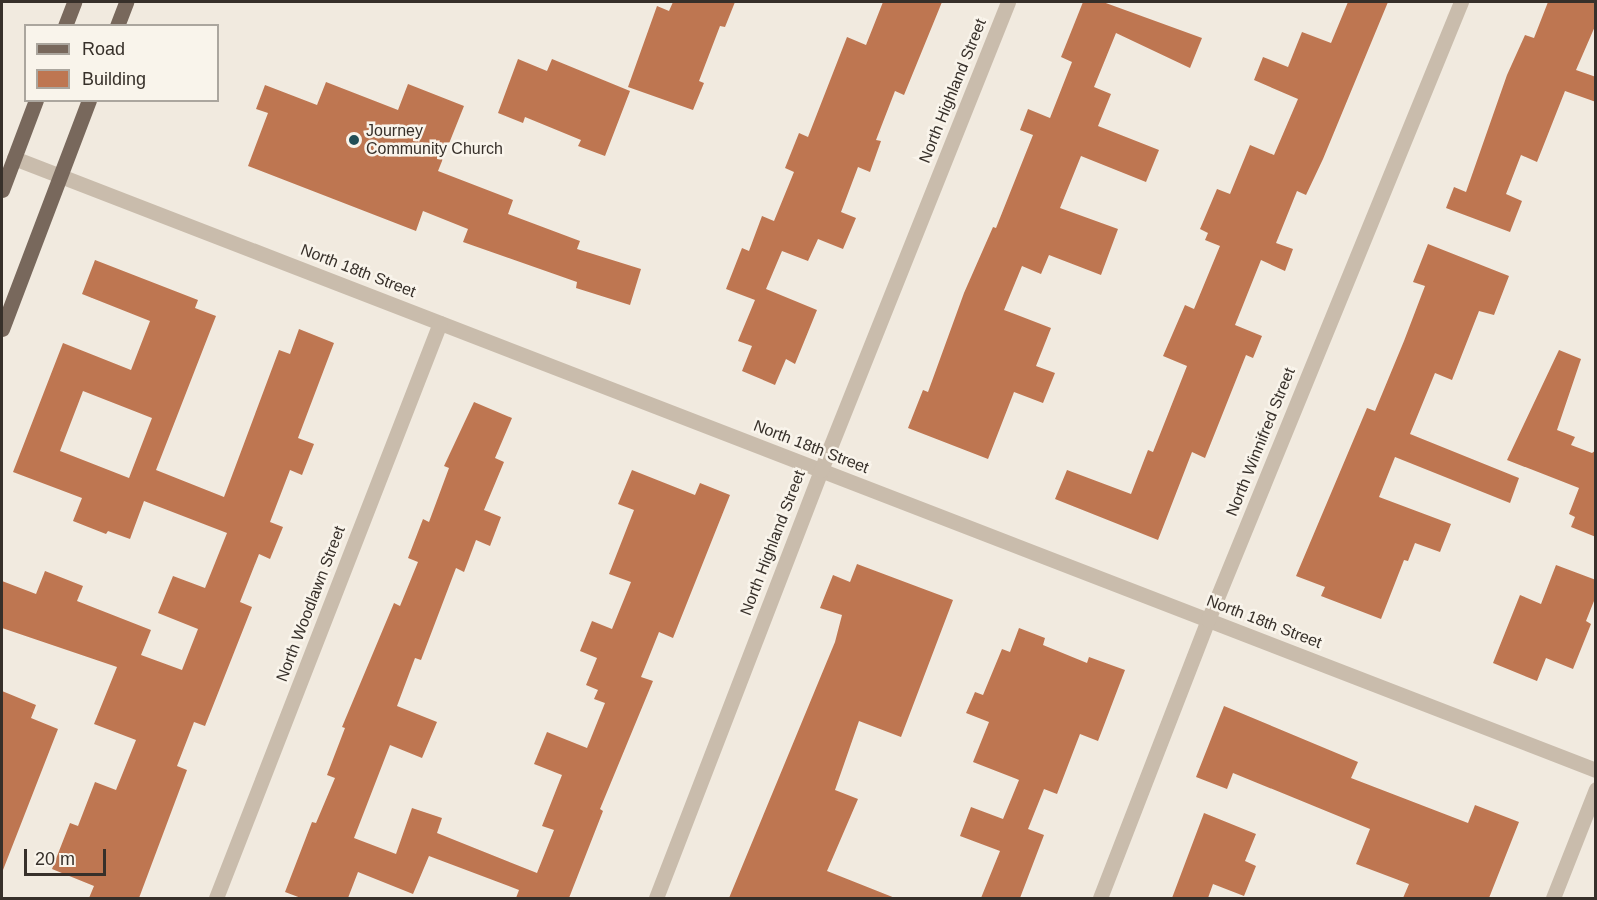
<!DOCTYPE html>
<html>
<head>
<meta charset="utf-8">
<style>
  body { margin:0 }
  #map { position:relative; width:1597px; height:900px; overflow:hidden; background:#f1eadf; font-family:Arial,sans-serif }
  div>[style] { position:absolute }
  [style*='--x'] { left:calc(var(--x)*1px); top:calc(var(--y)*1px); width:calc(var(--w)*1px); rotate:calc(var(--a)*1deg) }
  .building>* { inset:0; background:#be7651 }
  .street>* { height:15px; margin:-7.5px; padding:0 7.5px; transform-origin:7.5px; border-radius:7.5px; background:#c9bcac }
  .primary>* { height:15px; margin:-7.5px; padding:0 7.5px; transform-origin:7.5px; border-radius:7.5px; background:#78685c }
  .dots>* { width:16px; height:16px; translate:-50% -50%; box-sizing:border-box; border:3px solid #f9f4eb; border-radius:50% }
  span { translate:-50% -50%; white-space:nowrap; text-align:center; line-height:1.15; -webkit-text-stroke:5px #f9f4eb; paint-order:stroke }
  .street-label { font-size:16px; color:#37302a }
  .poi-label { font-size:16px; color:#37302a }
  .left { translate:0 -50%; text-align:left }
  .frame { position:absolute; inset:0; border:3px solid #37302a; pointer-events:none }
  .legend { position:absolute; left:24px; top:24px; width:195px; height:78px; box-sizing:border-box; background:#f9f4eb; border:2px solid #aba69e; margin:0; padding:8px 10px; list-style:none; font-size:18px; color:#37302a }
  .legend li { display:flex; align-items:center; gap:12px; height:30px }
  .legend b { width:30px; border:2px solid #aba69e }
  .scale { position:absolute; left:24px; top:849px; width:82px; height:27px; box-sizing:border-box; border:3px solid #37302a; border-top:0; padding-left:8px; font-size:18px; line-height:21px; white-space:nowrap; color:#37302a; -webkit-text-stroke:4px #f9f4eb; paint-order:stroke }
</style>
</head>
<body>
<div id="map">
  <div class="building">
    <div style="clip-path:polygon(673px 2px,735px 2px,725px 27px,720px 26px,699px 81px,704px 83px,693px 110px,628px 87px,657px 6px,669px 11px)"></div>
    <div style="clip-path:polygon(883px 2px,942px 2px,904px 95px,895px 91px,876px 140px,881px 141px,870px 172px,858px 167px,841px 212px,856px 218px,843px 249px,818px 239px,808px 261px,782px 251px,766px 289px,817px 310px,795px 364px,786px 359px,775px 385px,742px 371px,752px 346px,738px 341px,755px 300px,726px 289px,742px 248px,749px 251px,762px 216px,774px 221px,794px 172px,785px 168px,799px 133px,808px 137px,847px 37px,866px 45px)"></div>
    <div style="clip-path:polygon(1083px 2px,1103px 2px,1202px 38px,1190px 68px,1116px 33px,1094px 87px,1111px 94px,1098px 126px,1159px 150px,1146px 182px,1081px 156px,1060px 208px,1118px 229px,1101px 275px,1049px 255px,1041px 274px,1022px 266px,1004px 310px,1051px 328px,1036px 366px,1055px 373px,1043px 403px,1014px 392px,988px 459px,908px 428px,923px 390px,928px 392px,964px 293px,993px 227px,996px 228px,1033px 135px,1020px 130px,1028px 109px,1050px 118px,1072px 62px,1061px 57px)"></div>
    <div style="clip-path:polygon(1348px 2px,1388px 2px,1323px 159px,1306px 195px,1297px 191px,1276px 243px,1293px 249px,1285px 271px,1261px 260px,1235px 325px,1262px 336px,1253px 358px,1246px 355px,1205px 458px,1192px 452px,1158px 540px,1055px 499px,1067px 470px,1131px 494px,1148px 450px,1153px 452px,1187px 366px,1163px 356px,1185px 305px,1194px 309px,1220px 246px,1205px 240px,1208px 233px,1200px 229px,1217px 189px,1230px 194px,1250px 145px,1274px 155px,1298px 99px,1254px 80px,1263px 57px,1288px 67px,1302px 32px,1331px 43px)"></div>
    <div style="clip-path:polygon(1548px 2px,1596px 2px,1596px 24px,1576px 70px,1596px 77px,1596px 102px,1565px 91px,1537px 162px,1521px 155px,1506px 194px,1522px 201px,1510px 232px,1446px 208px,1454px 187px,1466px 192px,1507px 75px,1525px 35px,1534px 38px)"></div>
    <div style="clip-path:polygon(518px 59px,547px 71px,552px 59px,630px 91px,605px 156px,578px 146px,581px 140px,525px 117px,523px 123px,498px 113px)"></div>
    <div style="clip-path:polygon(326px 82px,398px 110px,408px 84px,464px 106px,438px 171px,513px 200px,508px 214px,580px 241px,577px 249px,641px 269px,630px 305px,576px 288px,577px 282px,463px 242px,468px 229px,423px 211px,416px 231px,248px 166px,268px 113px,256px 109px,265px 85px,317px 105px)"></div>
    <div style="clip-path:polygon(1428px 244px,1509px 276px,1494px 315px,1479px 311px,1452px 380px,1435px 373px,1410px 434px,1519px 478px,1510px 503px,1395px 457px,1379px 497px,1451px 524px,1440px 552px,1415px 543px,1408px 561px,1404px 560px,1381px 619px,1321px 596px,1325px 587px,1296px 576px,1367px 408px,1375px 411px,1404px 341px,1425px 286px,1413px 282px)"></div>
    <div style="clip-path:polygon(evenodd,95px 260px,198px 300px,195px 308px,216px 316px,156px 470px,224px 497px,279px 350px,290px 354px,299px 329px,334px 343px,298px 438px,314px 444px,302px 475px,290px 470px,270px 522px,283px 527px,270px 559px,259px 554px,240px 602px,252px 607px,205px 726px,194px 722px,177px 766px,187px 770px,139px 898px,89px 898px,94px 886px,52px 869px,70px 823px,78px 826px,95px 782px,116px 790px,136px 740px,94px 724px,117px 667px,2px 628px,2px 581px,36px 594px,45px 571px,83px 586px,77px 601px,151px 630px,141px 655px,182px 670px,198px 629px,158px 613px,173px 576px,205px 588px,227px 533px,144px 501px,130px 539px,108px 531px,106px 534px,73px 521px,82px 498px,13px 472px,63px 343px,131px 370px,150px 321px,82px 294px,95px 260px,83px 391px,152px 418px,129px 478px,60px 451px,83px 391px)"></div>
    <div style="clip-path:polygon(1559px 350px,1581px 359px,1557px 430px,1575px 437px,1571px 445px,1592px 453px,1596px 450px,1596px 537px,1571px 527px,1575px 517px,1569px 514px,1579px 488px,1507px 460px)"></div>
    <div style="clip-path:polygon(474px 402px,512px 418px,495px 458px,504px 462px,484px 510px,501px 517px,490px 546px,476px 540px,464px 572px,456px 568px,421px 660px,415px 658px,397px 706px,437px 722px,422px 758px,390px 745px,354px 838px,396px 854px,412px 808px,442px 818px,437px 833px,537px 873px,554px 830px,542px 826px,562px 775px,534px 764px,547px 732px,587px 748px,605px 703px,594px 699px,598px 690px,586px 685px,597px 658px,580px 651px,592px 621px,612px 629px,631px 582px,609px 574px,634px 510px,618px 504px,632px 470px,695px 495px,700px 483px,730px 495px,673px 638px,659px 632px,641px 677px,653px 681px,600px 809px,603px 811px,569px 898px,516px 898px,519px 890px,429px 856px,413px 894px,358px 872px,348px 898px,301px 898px,285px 892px,312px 822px,316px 823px,335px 778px,327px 775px,345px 728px,342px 727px,394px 603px,400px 606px,418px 562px,408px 558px,423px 519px,429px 522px,449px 468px,444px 466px)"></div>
    <div style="clip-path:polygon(857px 564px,953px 600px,901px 737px,859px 721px,835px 790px,858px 799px,827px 871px,895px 898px,729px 898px,835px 642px,842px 615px,820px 608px,833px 575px,850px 582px)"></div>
    <div style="clip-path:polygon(1556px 565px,1596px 580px,1596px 596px,1586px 621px,1591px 624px,1573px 669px,1546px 658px,1537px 681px,1493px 663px,1520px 595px,1541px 604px)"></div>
    <div style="clip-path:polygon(1019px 628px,1045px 638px,1043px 645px,1087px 663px,1089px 657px,1125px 670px,1098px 741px,1080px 734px,1057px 794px,1044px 789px,1028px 829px,1044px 835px,1020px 898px,981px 898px,1000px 851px,960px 836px,971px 807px,1003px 819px,1019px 780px,973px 762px,989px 722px,966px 713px,975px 692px,983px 695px,1002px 649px,1010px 652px)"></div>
    <div style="clip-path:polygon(2px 691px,36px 705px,31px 718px,58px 729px,3px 870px)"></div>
    <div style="clip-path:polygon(1224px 706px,1358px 762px,1351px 778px,1468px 823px,1475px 805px,1519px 822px,1489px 898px,1403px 898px,1409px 884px,1356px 864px,1370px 829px,1233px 773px,1227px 789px,1196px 777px)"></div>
    <div style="clip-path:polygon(1204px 813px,1256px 834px,1245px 861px,1256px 866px,1244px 896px,1213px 884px,1208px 898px,1172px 898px)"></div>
  </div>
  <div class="street">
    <div style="--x:14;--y:158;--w:1696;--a:21.15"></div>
    <div style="--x:216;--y:898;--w:617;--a:-68.72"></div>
    <div style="--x:656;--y:898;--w:459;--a:-68.9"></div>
    <div style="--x:821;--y:470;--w:504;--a:-68.22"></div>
    <div style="--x:1100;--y:898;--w:298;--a:-68.8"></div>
    <div style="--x:1208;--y:620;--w:668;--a:-67.74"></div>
    <div style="--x:1553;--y:898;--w:117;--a:-68.5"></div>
  </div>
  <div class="primary">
    <div style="--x:65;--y:26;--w:26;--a:-69"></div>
    <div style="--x:117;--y:26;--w:26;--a:-69"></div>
    <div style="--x:2;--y:190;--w:96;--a:-69.3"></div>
    <div style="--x:2;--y:329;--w:245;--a:-69.2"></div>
  </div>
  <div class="dots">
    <div style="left:354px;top:140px;background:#224e56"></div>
  </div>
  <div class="street-label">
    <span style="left:953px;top:91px;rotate:-68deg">North Highland Street</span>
    <span style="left:358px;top:271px;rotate:21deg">North 18th Street</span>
    <span style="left:1261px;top:442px;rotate:-68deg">North Winnifred Street</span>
    <span style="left:811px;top:447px;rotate:21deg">North 18th Street</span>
    <span style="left:773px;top:543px;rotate:-69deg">North Highland Street</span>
    <span style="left:311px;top:604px;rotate:-69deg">North Woodlawn Street</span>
    <span style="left:1264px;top:622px;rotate:21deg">North 18th Street</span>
  </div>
  <div class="poi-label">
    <span class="left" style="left:366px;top:140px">Journey<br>Community Church</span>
  </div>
  <div class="frame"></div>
  <ul class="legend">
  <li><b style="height:8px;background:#78685c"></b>Road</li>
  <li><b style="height:16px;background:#be7651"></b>Building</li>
  </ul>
  <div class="scale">20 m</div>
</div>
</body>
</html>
